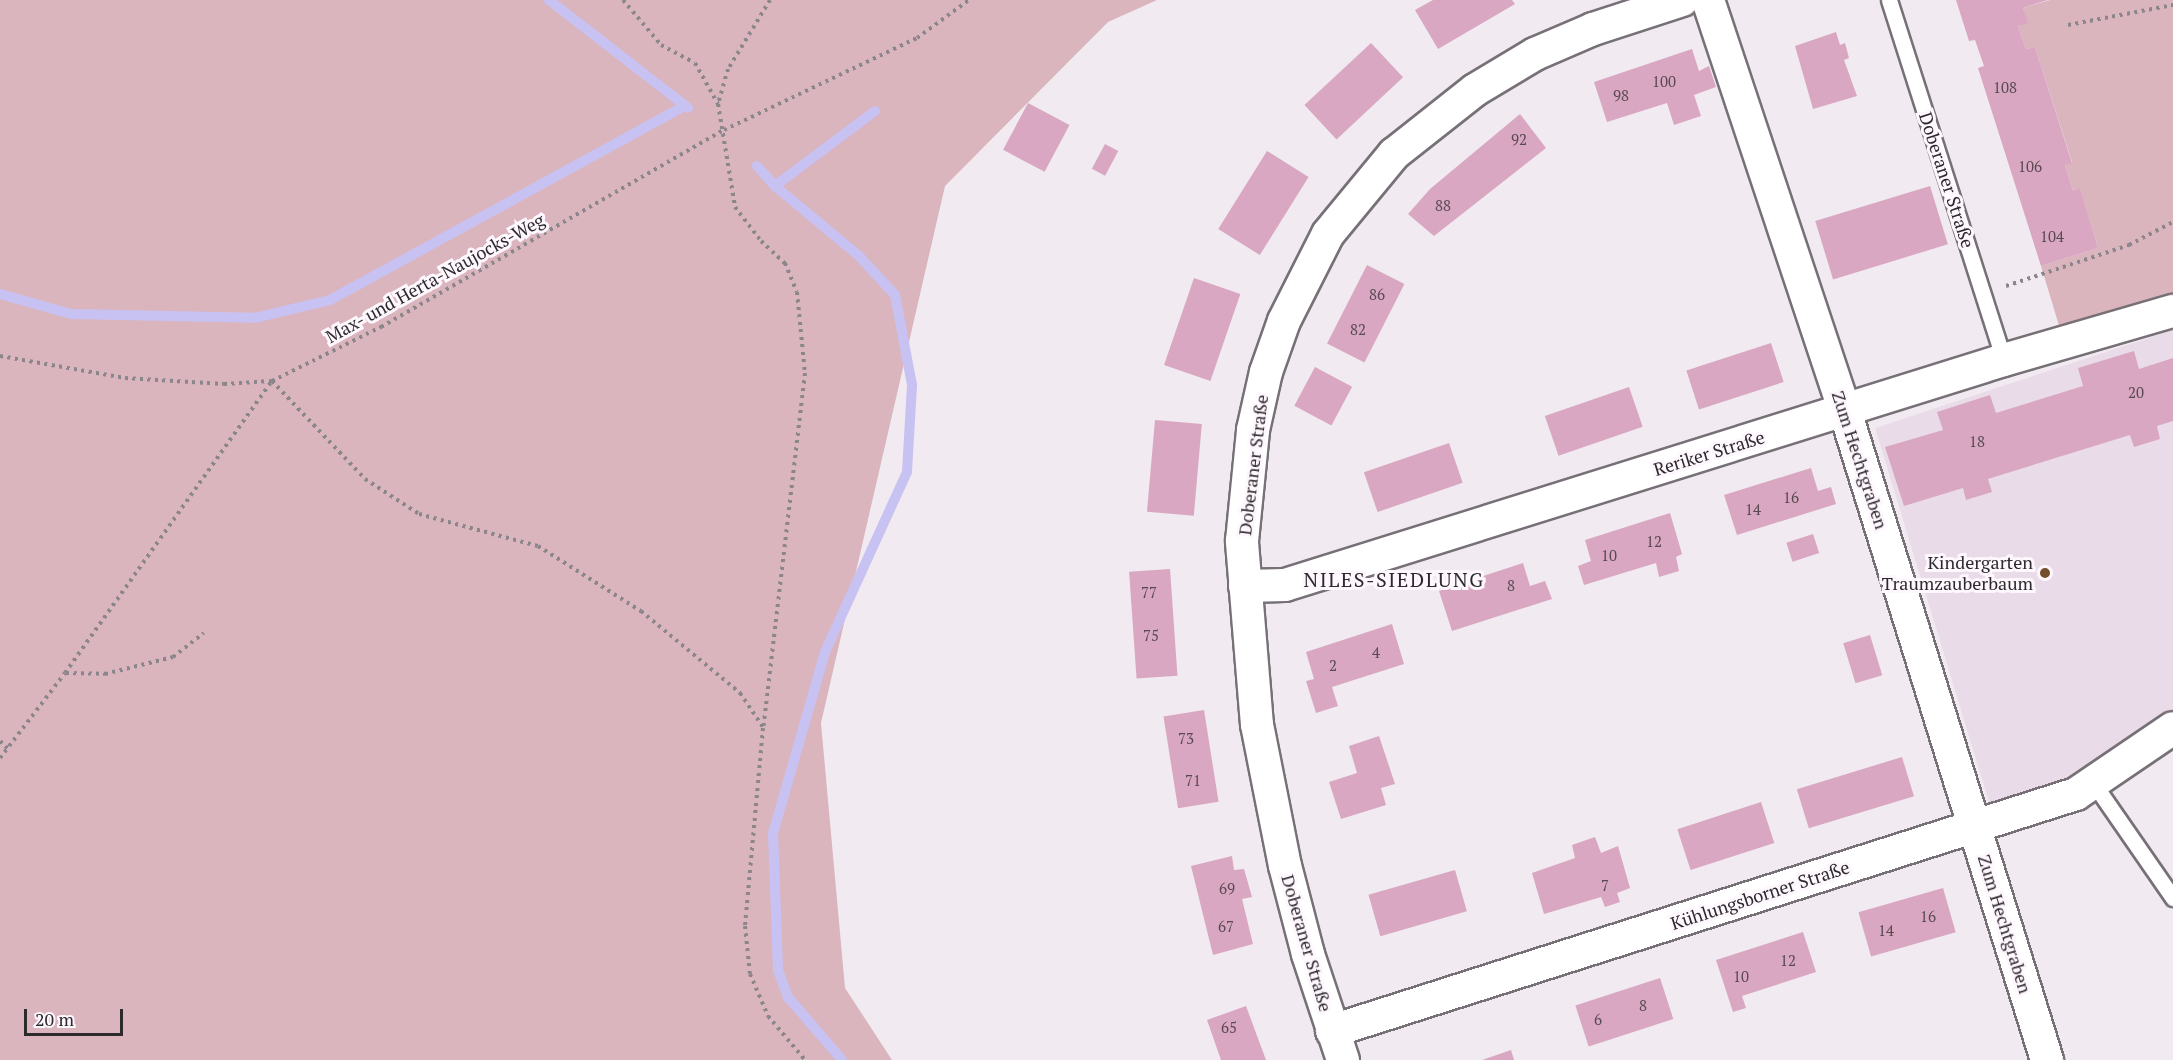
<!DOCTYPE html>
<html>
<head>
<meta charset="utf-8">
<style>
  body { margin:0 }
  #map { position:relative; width:2173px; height:1060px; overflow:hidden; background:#f1eaf1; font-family:"PT Serif",serif }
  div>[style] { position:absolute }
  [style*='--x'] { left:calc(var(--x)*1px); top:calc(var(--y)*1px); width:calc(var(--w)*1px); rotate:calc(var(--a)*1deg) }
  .built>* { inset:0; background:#e9dce8 }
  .green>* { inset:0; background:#dab5bd }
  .stream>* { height:10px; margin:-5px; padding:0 5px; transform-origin:5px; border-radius:5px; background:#c8c2f3 }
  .building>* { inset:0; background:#d9a7c1; transform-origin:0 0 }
  .path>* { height:4px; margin-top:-2px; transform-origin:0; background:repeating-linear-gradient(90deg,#8b868b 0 3px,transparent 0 7.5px) }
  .roads { filter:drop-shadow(2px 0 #777177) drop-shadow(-2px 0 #777177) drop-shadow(0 2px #777177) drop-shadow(0 -2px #777177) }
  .service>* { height:15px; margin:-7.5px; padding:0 7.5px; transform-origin:7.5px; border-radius:7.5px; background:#fff }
  .minor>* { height:32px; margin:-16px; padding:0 16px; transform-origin:16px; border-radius:16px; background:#fff }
  .dots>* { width:16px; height:16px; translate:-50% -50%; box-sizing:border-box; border:3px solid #fef7fe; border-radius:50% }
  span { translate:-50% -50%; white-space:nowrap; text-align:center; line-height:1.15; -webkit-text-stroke:6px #fef7fe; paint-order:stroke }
  .number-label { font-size:15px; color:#584952 }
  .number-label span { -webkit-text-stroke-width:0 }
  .street-label { font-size:18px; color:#2d2a2d }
  .poi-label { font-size:18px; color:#2d2a2d }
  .right { translate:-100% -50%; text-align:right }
  .neighbourhood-label { font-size:20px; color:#2d2a2d; letter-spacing:1.5px }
  .scale { position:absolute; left:24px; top:1009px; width:99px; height:27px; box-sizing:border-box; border:3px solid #2d2a2d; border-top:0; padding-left:8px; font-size:18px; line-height:21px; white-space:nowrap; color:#2d2a2d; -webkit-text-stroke:4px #fef7fe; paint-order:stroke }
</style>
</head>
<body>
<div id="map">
  <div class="built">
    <div style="clip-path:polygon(2173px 330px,2173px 713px,2073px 784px,1990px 805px,1875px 428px)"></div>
  </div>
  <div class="green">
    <div style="clip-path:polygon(0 0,1157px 0,1108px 22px,945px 186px,821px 723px,845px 988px,892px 1060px,0 1060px)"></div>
    <div style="clip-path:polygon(2050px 0,2173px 0,2173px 294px,2060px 329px,2041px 266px,2098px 248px,2080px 189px,2073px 191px,2065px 165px,2072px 162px,2035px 47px,2026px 49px,2018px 26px,2027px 22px,2023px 8px)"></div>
  </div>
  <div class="stream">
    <div style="--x:549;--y:0;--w:176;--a:37.8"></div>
    <div style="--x:757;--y:166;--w:27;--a:48"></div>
    <div style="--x:775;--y:186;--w:109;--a:39.8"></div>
    <div style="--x:859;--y:256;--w:53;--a:47.3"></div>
    <div style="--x:895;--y:295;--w:92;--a:79.3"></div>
    <div style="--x:912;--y:385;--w:87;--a:93.3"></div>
    <div style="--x:907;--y:472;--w:198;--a:114.5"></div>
    <div style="--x:825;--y:652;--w:188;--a:106"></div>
    <div style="--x:773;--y:833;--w:137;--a:87.9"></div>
    <div style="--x:778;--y:970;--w:29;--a:70"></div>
    <div style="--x:788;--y:997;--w:83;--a:49.4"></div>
    <div style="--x:775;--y:186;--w:125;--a:-36.9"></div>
    <div style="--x:0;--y:294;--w:74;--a:15.7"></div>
    <div style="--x:71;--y:314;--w:184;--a:1.2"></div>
    <div style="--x:255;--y:318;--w:77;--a:-13.5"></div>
    <div style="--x:330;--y:300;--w:405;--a:-28.7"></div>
  </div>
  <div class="building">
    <div style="clip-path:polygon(1433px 0,1512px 0,1515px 4px,1438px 49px,1415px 10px)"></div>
    <div style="clip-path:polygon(1956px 0,2048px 0,2023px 8px,2028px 23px,2018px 26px,2026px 49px,2035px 47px,2072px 163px,2065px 165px,2073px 191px,2080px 188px,2098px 248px,2041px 266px,1978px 68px,1984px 66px,1975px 40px,1969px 41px)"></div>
    <div style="clip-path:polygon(1836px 32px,1840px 45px,1845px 43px,1849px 58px,1844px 60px,1857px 96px,1813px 109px,1795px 46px)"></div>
    <div style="left:1371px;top:43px;width:47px;height:91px;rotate:47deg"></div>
    <div style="clip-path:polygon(1692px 49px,1699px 71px,1709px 66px,1716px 87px,1694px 95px,1701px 116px,1674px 125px,1667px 103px,1607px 122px,1594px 82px)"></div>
    <div style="left:1028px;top:103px;width:47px;height:53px;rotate:28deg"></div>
    <div style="clip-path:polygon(1520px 114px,1546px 148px,1434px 236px,1408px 214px,1430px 189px)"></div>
    <div style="left:1105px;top:144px;width:15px;height:28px;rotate:28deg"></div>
    <div style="left:1267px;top:151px;width:49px;height:92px;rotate:32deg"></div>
    <div style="left:1930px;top:186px;width:61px;height:120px;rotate:73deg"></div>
    <div style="left:1367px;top:265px;width:42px;height:88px;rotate:27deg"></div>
    <div style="left:1194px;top:278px;width:49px;height:92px;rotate:19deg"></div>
    <div style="left:1771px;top:343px;width:41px;height:89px;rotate:72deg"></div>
    <div style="clip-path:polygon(2134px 351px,2139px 369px,2173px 358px,2173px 421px,2157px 426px,2160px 439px,2134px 447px,2130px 435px,1988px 479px,1992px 492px,1966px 500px,1963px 488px,1904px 506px,1885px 447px,1943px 430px,1937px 412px,1990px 395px,1996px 413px,2083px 386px,2078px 368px)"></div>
    <div style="left:1315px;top:367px;width:42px;height:44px;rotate:28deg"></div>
    <div style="left:1629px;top:387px;width:42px;height:89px;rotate:71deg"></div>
    <div style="left:1155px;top:420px;width:47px;height:92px;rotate:5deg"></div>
    <div style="left:1449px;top:443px;width:42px;height:90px;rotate:71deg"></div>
    <div style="clip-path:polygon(1811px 468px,1818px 491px,1831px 487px,1836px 504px,1737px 535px,1724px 495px)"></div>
    <div style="clip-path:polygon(1670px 513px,1682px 554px,1676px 557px,1679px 571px,1659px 577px,1656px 563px,1584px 585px,1578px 566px,1591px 561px,1585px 540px)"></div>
    <div style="left:1813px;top:534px;width:20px;height:28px;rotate:72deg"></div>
    <div style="clip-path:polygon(1523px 563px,1530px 586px,1545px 581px,1552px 599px,1452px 631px,1439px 591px,1451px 587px,1448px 576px,1464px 570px,1468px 581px)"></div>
    <div style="left:1170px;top:569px;width:107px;height:41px;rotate:86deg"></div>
    <div style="clip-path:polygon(1392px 624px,1404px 664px,1332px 687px,1338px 706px,1316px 713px,1306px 681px,1314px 679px,1306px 652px)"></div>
    <div style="left:1870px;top:635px;width:42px;height:28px;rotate:73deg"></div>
    <div style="left:1204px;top:710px;width:93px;height:41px;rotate:81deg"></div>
    <div style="clip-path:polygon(1379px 736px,1395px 784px,1381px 788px,1386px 805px,1341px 819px,1329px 782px,1357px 773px,1349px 746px)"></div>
    <div style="left:1902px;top:757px;width:41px;height:110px;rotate:73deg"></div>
    <div style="left:1761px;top:802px;width:43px;height:88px;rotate:72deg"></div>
    <div style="clip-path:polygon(1595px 837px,1601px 853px,1618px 846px,1630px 888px,1617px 893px,1620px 902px,1605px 907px,1601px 897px,1544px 914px,1532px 873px,1575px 858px,1572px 845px)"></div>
    <div style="clip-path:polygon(1232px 856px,1234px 870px,1244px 869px,1252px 897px,1242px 899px,1253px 944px,1213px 955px,1191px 866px)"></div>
    <div style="left:1455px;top:870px;width:43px;height:90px;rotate:74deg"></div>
    <div style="left:1943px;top:888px;width:46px;height:88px;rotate:74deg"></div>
    <div style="clip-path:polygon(1803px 932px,1816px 972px,1742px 996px,1746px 1008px,1733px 1012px,1716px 960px)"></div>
    <div style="left:1660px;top:978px;width:43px;height:89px;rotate:72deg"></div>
    <div style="clip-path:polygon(1246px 1006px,1266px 1060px,1221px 1060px,1207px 1020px)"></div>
    <div style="clip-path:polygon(1511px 1050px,1514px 1060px,1482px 1060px)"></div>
  </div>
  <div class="path">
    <div style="--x:623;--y:0;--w:59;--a:49.8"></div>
    <div style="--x:661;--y:45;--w:38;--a:28"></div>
    <div style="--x:695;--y:63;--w:47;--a:60.7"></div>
    <div style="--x:770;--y:0;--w:81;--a:121.3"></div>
    <div style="--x:728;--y:69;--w:36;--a:106"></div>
    <div style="--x:718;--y:104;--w:104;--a:80.6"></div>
    <div style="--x:735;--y:207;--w:43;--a:52.6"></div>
    <div style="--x:761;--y:241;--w:33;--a:43"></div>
    <div style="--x:785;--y:263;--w:31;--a:68"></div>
    <div style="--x:797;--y:292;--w:81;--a:84.4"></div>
    <div style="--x:805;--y:373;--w:357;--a:96.7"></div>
    <div style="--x:763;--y:728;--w:199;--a:95.2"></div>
    <div style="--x:745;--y:926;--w:48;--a:84.1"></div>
    <div style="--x:750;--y:974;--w:46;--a:66.8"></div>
    <div style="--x:768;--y:1016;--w:57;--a:49.9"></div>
    <div style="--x:2068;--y:25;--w:107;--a:-10.8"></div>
    <div style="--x:2006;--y:286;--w:130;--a:-18.4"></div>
    <div style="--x:2129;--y:245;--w:50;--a:-27.6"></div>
    <div style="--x:0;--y:356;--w:127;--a:10"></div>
    <div style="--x:125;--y:378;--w:99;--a:3.5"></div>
    <div style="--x:224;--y:384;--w:48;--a:-3.6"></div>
    <div style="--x:272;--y:381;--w:122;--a:-26.4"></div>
    <div style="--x:381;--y:327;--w:396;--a:-29.9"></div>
    <div style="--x:724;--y:130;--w:214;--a:-25.5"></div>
    <div style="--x:917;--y:38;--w:64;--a:-36.2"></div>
    <div style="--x:66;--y:673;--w:39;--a:1"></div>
    <div style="--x:105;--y:674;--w:70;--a:-14"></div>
    <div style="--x:173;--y:657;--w:39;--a:-38"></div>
    <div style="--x:0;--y:741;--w:11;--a:45"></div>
    <div style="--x:0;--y:758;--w:107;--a:-52.6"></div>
    <div style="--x:65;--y:673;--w:358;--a:-54.7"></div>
    <div style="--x:272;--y:381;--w:135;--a:46.5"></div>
    <div style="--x:365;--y:479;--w:64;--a:32.9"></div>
    <div style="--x:419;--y:514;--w:123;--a:15.1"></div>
    <div style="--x:538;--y:546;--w:122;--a:32.3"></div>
    <div style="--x:641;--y:611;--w:129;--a:39.6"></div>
    <div style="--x:740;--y:693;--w:41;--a:55.9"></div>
  </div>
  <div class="roads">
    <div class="service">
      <div style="--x:1889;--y:0;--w:378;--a:72.3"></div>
      <div style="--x:2094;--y:784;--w:139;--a:55.3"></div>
    </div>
    <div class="minor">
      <div style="--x:1708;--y:0;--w:433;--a:71.6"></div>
      <div style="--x:1845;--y:411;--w:680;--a:72.71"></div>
      <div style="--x:1245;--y:586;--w:40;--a:-1.4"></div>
      <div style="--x:1285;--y:585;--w:753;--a:-17.38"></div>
      <div style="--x:2004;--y:360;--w:176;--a:-16.2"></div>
      <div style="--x:1332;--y:1031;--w:781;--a:-17.67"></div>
      <div style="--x:2076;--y:794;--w:117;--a:-34.2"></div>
      <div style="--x:1343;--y:1060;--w:112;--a:-108.3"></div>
      <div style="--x:1308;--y:954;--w:91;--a:-104.6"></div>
      <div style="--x:1285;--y:866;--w:144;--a:-101.2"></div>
      <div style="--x:1257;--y:725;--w:185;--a:-94.7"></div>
      <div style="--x:1242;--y:541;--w:112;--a:-84.3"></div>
      <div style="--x:1253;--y:430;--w:59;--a:-77.4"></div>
      <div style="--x:1266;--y:372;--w:54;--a:-70.6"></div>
      <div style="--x:1284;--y:321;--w:97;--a:-63.2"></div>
      <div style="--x:1328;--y:234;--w:104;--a:-50.5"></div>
      <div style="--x:1394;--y:154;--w:103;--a:-38.3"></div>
      <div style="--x:1475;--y:90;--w:70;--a:-31"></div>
      <div style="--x:1535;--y:54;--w:63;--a:-23.3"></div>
      <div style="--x:1593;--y:29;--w:94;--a:-18"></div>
    </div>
  </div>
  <div class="dots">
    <div style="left:2045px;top:573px;background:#744d2a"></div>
  </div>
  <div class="number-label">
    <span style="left:1664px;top:82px">100</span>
    <span style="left:2005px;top:88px">108</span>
    <span style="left:1621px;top:96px">98</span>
    <span style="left:1519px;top:140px">92</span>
    <span style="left:2030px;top:167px">106</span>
    <span style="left:1443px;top:206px">88</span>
    <span style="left:2052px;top:237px">104</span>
    <span style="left:1377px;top:295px">86</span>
    <span style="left:1358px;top:330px">82</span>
    <span style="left:2136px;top:393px">20</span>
    <span style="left:1977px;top:442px">18</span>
    <span style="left:1791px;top:498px">16</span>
    <span style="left:1753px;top:510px">14</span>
    <span style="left:1654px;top:542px">12</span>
    <span style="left:1609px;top:556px">10</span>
    <span style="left:1511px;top:586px">8</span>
    <span style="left:1149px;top:593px">77</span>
    <span style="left:1151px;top:636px">75</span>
    <span style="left:1376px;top:653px">4</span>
    <span style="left:1333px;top:666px">2</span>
    <span style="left:1186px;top:739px">73</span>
    <span style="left:1193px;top:781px">71</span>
    <span style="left:1605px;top:886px">7</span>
    <span style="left:1227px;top:889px">69</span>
    <span style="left:1928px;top:917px">16</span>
    <span style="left:1226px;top:927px">67</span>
    <span style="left:1886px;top:931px">14</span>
    <span style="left:1788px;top:961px">12</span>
    <span style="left:1741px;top:977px">10</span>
    <span style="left:1643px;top:1006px">8</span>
    <span style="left:1598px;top:1020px">6</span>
    <span style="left:1229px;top:1028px">65</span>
  </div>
  <div class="street-label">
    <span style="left:1947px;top:180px;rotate:72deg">Doberaner Straße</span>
    <span style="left:435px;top:278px;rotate:-29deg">Max- und Herta-Naujocks-Weg</span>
    <span style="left:1709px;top:453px;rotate:-17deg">Reriker Straße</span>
    <span style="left:1860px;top:460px;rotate:72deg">Zum Hechtgraben</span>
    <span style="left:1253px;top:465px;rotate:-83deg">Doberaner Straße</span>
    <span style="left:1760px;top:895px;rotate:-18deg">Kühlungsborner Straße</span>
    <span style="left:2005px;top:924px;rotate:73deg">Zum Hechtgraben</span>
    <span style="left:1307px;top:943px;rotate:74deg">Doberaner Straße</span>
  </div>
  <div class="poi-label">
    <span class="right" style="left:2033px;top:573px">Kindergarten<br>Traumzauberbaum</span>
  </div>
  <div class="neighbourhood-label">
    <span style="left:1394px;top:579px">NILES-SIEDLUNG</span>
  </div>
  <div class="scale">20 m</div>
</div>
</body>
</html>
